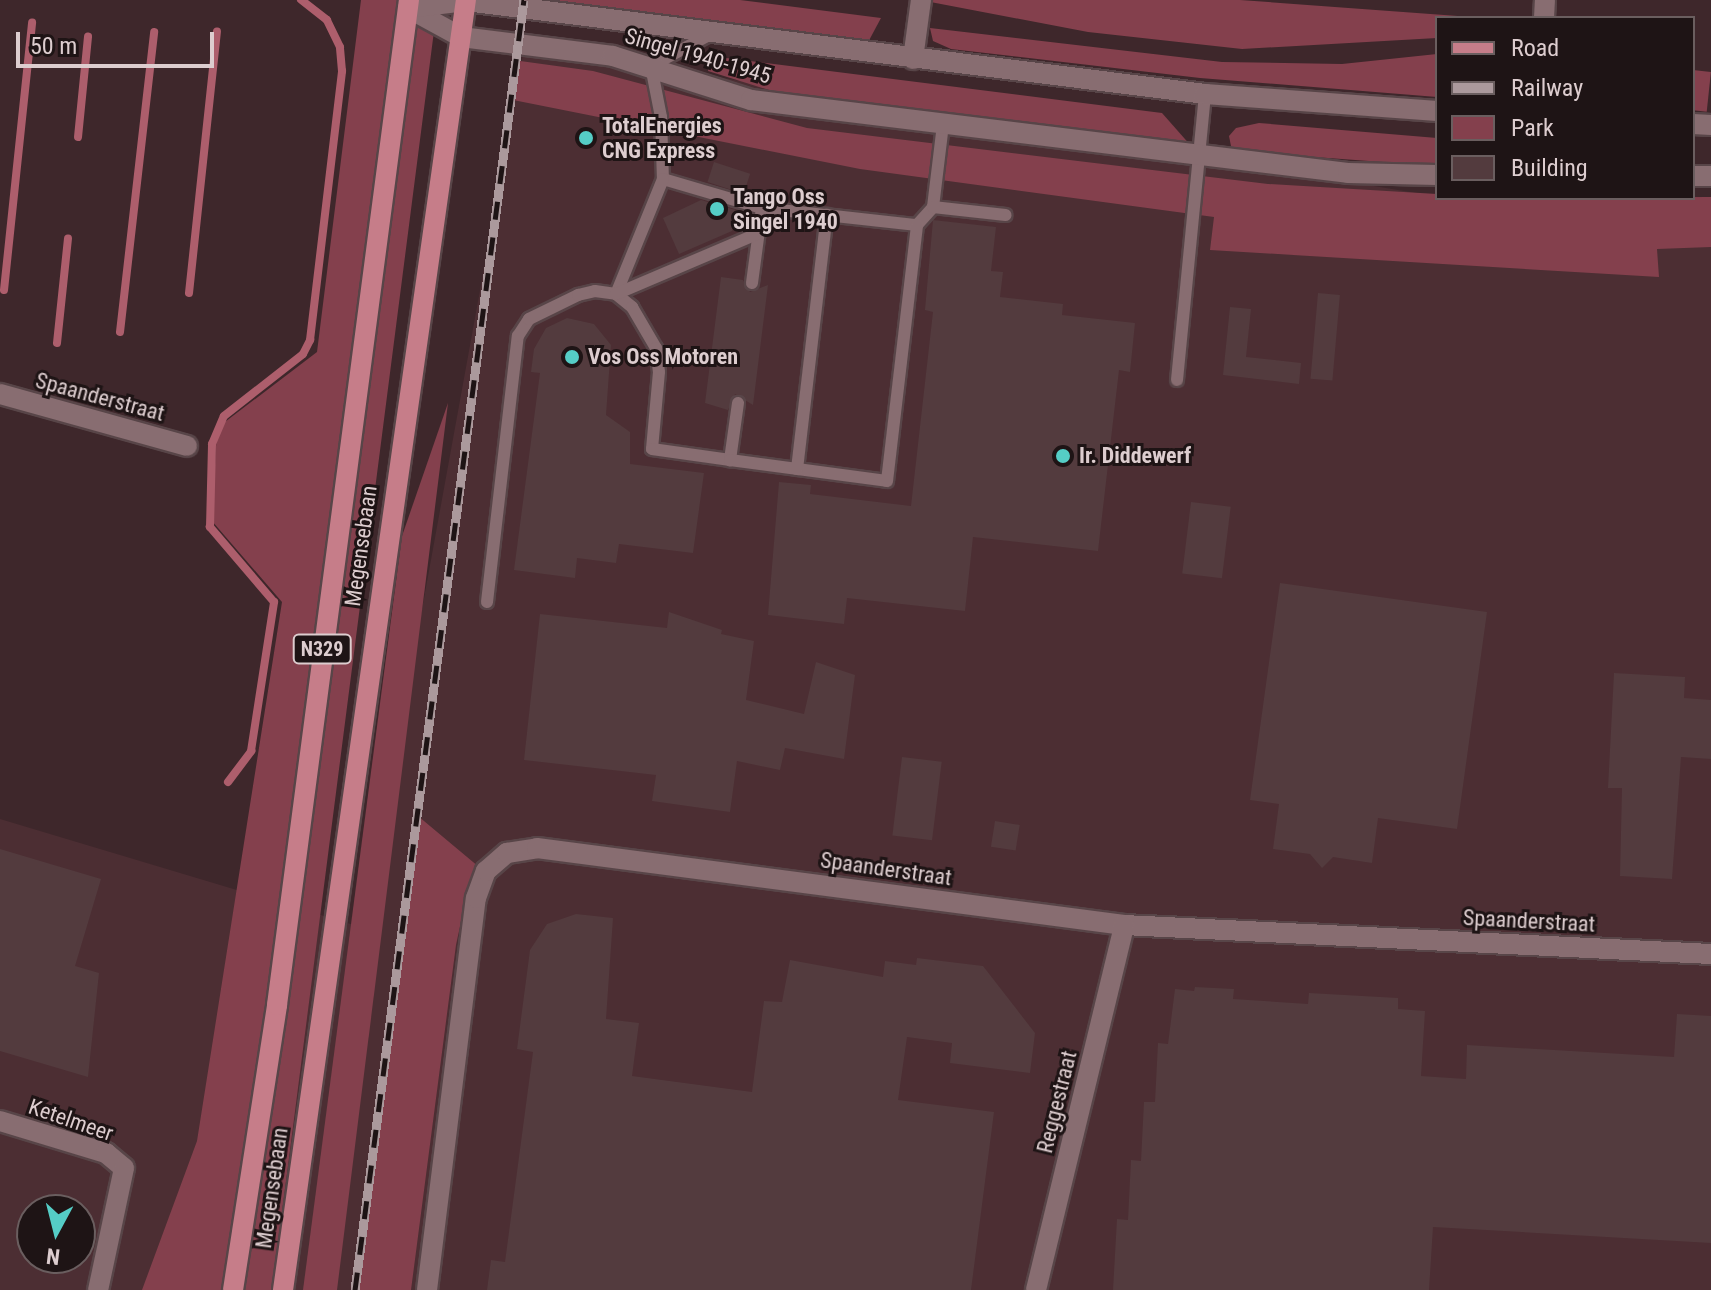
<!DOCTYPE html>
<html>
<head>
<meta charset="utf-8">
<style>
  body { margin:0 }
  #map { position:relative; width:1711px; height:1290px; overflow:hidden; background:#3e272b; font-family:"Roboto Condensed",sans-serif }
  div>[style] { position:absolute }
  [style*='--x'] { left:calc(var(--x)*1px); top:calc(var(--y)*1px); width:calc(var(--w)*1px); rotate:calc(var(--a)*1deg) }
  .built>* { inset:0; background:#4c2e33 }
  .green>* { inset:0; background:#84404d; transform-origin:0 0 }
  .stream>* { height:8px; margin:-4px; padding:0 4px; transform-origin:4px; border-radius:4px; background:#ad5e6c }
  .building>* { inset:0; background:#533b3e; transform-origin:0 0 }
  .roads { filter:drop-shadow(2px 0 #584548) drop-shadow(-2px 0 #584548) drop-shadow(0 2px #584548) drop-shadow(0 -2px #584548) }
  .service>* { height:12px; margin:-6px; padding:0 6px; transform-origin:6px; border-radius:6px; background:#886d71 }
  .minor>* { height:20px; margin:-10px; padding:0 10px; transform-origin:10px; border-radius:10px; background:#886d71 }
  .secondary>* { height:20px; margin:-10px; padding:0 10px; transform-origin:10px; border-radius:10px; background:#886d71 }
  .primary>* { height:20px; margin:-10px; padding:0 10px; transform-origin:10px; border-radius:10px; background:#c67d89 }
  .rail>* { height:9px; margin-top:-4.5px; transform-origin:0; background:repeating-linear-gradient(90deg,#1e1415 0 18px,#ab999c 0 36px); box-sizing:border-box; border-block:2px solid #ab999c }
  .dots>* { width:22px; height:22px; translate:-50% -50%; box-sizing:border-box; border:4px solid #1e1415; border-radius:50% }
  span { translate:-50% -50%; white-space:nowrap; text-align:center; line-height:1.15; -webkit-text-stroke:6px #1e1415; paint-order:stroke }
  .shield-label span { padding:2px 6px; background:#1e1415; border:2px solid; border-radius:6px; -webkit-text-stroke-width:0 }
  .shield-label { font-size:20px; color:#ddcdcf; font-weight:700 }
  .street-label { font-size:22px; color:#ddcdcf }
  .poi-label { font-size:22px; color:#ddcdcf; font-weight:700 }
  .left { translate:0 -50%; text-align:left }
  .legend { position:absolute; left:1435px; top:16px; width:260px; height:184px; box-sizing:border-box; background:#1e1415; border:2px solid #6a5e5f; margin:0; padding:10px 14px; list-style:none; font-size:24px; color:#ddcdcf }
  .legend li { display:flex; align-items:center; gap:16px; height:40px }
  .legend b { width:40px; border:2px solid #6a5e5f }
  .north { position:absolute; left:16px; top:1194px; width:80px; height:80px; box-sizing:border-box; background:#1e1415; border:2px solid #6a5e5f; border-radius:50%; rotate:187deg; font-size:22px; font-weight:700; line-height:32px; text-align:center; color:#ddcdcf }
  .north::after { content:''; display:block; margin:auto; width:28px; height:36px; background:#55cdc6; clip-path:polygon(50% 0,100% 100%,50% 72%,0 100%) }
  .scale { position:absolute; left:16px; top:32px; width:198px; height:36px; box-sizing:border-box; border:4px solid #ddcdcf; border-top:0; padding-left:10px; font-size:24px; line-height:28px; white-space:nowrap; color:#ddcdcf; -webkit-text-stroke:6px #1e1415; paint-order:stroke }
</style>
</head>
<body>
<div id="map">
  <div class="built">
    <div style="clip-path:polygon(evenodd,523px 54px,651px 66px,1711px 242px,1711px 1290px,0 1290px,0 819px,364px 928px,523px 54px,32px 1210px,80px 1210px,80px 1258px,32px 1258px,32px 1210px)"></div>
  </div>
  <div class="green">
    <div style="clip-path:polygon(361px 0,438px 0,272px 1290px,142px 1290px,197px 1141px,282px 602px,212px 521px,217px 428px,317px 352px)"></div>
    <div style="clip-path:polygon(521px 0,740px 0,881px 18px,866px 46px)"></div>
    <div style="clip-path:polygon(920px 0,1240px 0,1485px 18px,1437px 18px,1437px 38px,1242px 49px,1088px 32px)"></div>
    <div style="clip-path:polygon(930px 28px,1222px 62px,1342px 64px,1437px 54px,1437px 97px,1200px 78px,951px 49px,933px 41px)"></div>
    <div style="clip-path:polygon(710px 56px,1162px 113px,1192px 147px,827px 108px,708px 71px)"></div>
    <div style="clip-path:polygon(513px 60px,593px 71px,807px 128px,1268px 184px,1437px 194px,1437px 198px,1711px 197px,1711px 247px,1657px 249px,1659px 277px,1210px 250px,1214px 217px,860px 169px,508px 99px)"></div>
    <div style="left:1693px;top:70px;width:18px;height:40px;rotate:6deg"></div>
    <div style="clip-path:polygon(1259px 123px,1437px 138px,1437px 166px,1232px 151px,1229px 136px,1236px 128px)"></div>
    <div style="clip-path:polygon(448px 403px,337px 1290px,303px 1290px,402px 536px)"></div>
    <div style="clip-path:polygon(418px 816px,479px 867px,468px 889px,456px 945px,411px 1290px,359px 1290px)"></div>
  </div>
  <div class="stream">
    <div style="--x:78;--y:137;--w:101;--a:-84.3"></div>
    <div style="--x:4;--y:290;--w:269;--a:-84"></div>
    <div style="--x:189;--y:293;--w:263;--a:-83.9"></div>
    <div style="--x:120;--y:332;--w:302;--a:-83.5"></div>
    <div style="--x:57;--y:343;--w:105;--a:-84"></div>
    <div style="--x:228;--y:782;--w:39;--a:-53"></div>
    <div style="--x:251;--y:751;--w:151;--a:-81.2"></div>
    <div style="--x:274;--y:602;--w:99;--a:-130.5"></div>
    <div style="--x:210;--y:527;--w:83;--a:-88.6"></div>
    <div style="--x:212;--y:444;--w:30;--a:-67"></div>
    <div style="--x:224;--y:416;--w:100;--a:-38.1"></div>
    <div style="--x:303;--y:354;--w:16;--a:-63"></div>
    <div style="--x:310;--y:340;--w:271;--a:-83.2"></div>
    <div style="--x:342;--y:71;--w:24;--a:-95"></div>
    <div style="--x:340;--y:47;--w:30;--a:-116"></div>
    <div style="--x:327;--y:20;--w:33;--a:-142"></div>
  </div>
  <div class="building">
    <div style="left:714px;top:162px;width:38px;height:21px;rotate:18deg"></div>
    <div style="clip-path:polygon(701px 200px,739px 211px,732px 231px,679px 254px,663px 218px)"></div>
    <div style="clip-path:polygon(933px 220px,996px 227px,991px 271px,1003px 272px,1000px 297px,1063px 304px,1062px 315px,1135px 323px,1130px 372px,1119px 370px,1098px 551px,973px 537px,965px 611px,847px 598px,844px 624px,768px 615px,779px 482px,811px 485px,810px 494px,911px 506px,933px 312px,925px 310px)"></div>
    <div style="clip-path:polygon(721px 277px,743px 280px,750px 292px,768px 285px,753px 405px,735px 394px,728px 410px,705px 403px)"></div>
    <div style="left:1318px;top:293px;width:22px;height:86px;rotate:5deg"></div>
    <div style="clip-path:polygon(1230px 307px,1251px 309px,1246px 357px,1301px 363px,1299px 384px,1223px 375px)"></div>
    <div style="clip-path:polygon(567px 318px,594px 324px,611px 345px,606px 415px,630px 432px,630px 464px,704px 473px,693px 553px,619px 544px,616px 563px,577px 558px,575px 578px,514px 570px,540px 373px,531px 372px,534px 349px,546px 328px)"></div>
    <div style="left:1191px;top:502px;width:40px;height:72px;rotate:7deg"></div>
    <div style="clip-path:polygon(1280px 583px,1487px 612px,1457px 829px,1378px 818px,1372px 863px,1333px 857px,1322px 868px,1310px 854px,1273px 849px,1279px 804px,1250px 800px)"></div>
    <div style="clip-path:polygon(669px 612px,722px 630px,721px 634px,754px 641px,746px 700px,804px 714px,816px 662px,855px 675px,844px 759px,785px 748px,780px 770px,737px 761px,730px 812px,652px 801px,656px 775px,524px 760px,540px 614px,667px 628px)"></div>
    <div style="clip-path:polygon(1614px 673px,1685px 677px,1684px 698px,1711px 700px,1711px 759px,1681px 757px,1672px 879px,1620px 876px,1622px 788px,1608px 788px)"></div>
    <div style="left:902px;top:757px;width:40px;height:79px;rotate:7deg"></div>
    <div style="left:995px;top:821px;width:25px;height:26px;rotate:9deg"></div>
    <div style="clip-path:polygon(0 849px,101px 879px,75px 966px,99px 973px,88px 1077px,0 1051px)"></div>
    <div style="clip-path:polygon(576px 914px,613px 918px,606px 1019px,639px 1023px,632px 1076px,752px 1092px,764px 1001px,782px 1002px,790px 960px,883px 977px,885px 961px,916px 965px,917px 958px,983px 966px,1035px 1033px,1030px 1073px,950px 1063px,952px 1043px,907px 1037px,898px 1100px,994px 1112px,971px 1290px,487px 1290px,491px 1260px,505px 1262px,533px 1052px,517px 1049px,530px 950px,547px 924px)"></div>
    <div style="clip-path:polygon(1195px 987px,1234px 989px,1233px 999px,1308px 1004px,1309px 993px,1398px 998px,1398px 1009px,1425px 1011px,1421px 1076px,1466px 1079px,1467px 1045px,1674px 1057px,1677px 1014px,1711px 1016px,1711px 1243px,1433px 1227px,1429px 1290px,1113px 1290px,1117px 1219px,1128px 1220px,1131px 1160px,1141px 1161px,1144px 1102px,1155px 1102px,1158px 1043px,1168px 1044px,1175px 989px,1194px 991px)"></div>
  </div>
  <div class="roads">
    <div class="service">
      <div style="--x:711;--y:34;--w:68;--a:151.9"></div>
      <div style="--x:651;--y:66;--w:52;--a:78.9"></div>
      <div style="--x:661;--y:117;--w:62;--a:88.2"></div>
      <div style="--x:663;--y:179;--w:103;--a:16.3"></div>
      <div style="--x:762;--y:208;--w:156;--a:6.3"></div>
      <div style="--x:917;--y:225;--w:24;--a:-48"></div>
      <div style="--x:933;--y:207;--w:84;--a:-83.1"></div>
      <div style="--x:663;--y:179;--w:124;--a:112.2"></div>
      <div style="--x:616;--y:294;--w:21;--a:39"></div>
      <div style="--x:632;--y:307;--w:48;--a:59.7"></div>
      <div style="--x:656;--y:348;--w:24;--a:83"></div>
      <div style="--x:659;--y:372;--w:77;--a:95.2"></div>
      <div style="--x:652;--y:449;--w:79;--a:8"></div>
      <div style="--x:933;--y:207;--w:73;--a:6.3"></div>
      <div style="--x:752;--y:283;--w:76;--a:-82.4"></div>
      <div style="--x:1177;--y:380;--w:287;--a:-84.4"></div>
      <div style="--x:738;--y:403;--w:58;--a:98"></div>
      <div style="--x:730;--y:460;--w:158;--a:7.6"></div>
      <div style="--x:887;--y:481;--w:258;--a:-83.3"></div>
      <div style="--x:797;--y:469;--w:256;--a:-83.3"></div>
      <div style="--x:487;--y:602;--w:268;--a:-83.4"></div>
      <div style="--x:518;--y:336;--w:20;--a:-57"></div>
      <div style="--x:529;--y:319;--w:55;--a:-26.1"></div>
      <div style="--x:578;--y:295;--w:17;--a:-13"></div>
      <div style="--x:595;--y:291;--w:21;--a:8"></div>
      <div style="--x:616;--y:294;--w:155;--a:-23.1"></div>
    </div>
    <div class="minor">
      <div style="--x:1544;--y:18;--w:18;--a:-87"></div>
      <div style="--x:913;--y:59;--w:60;--a:-82.3"></div>
      <div style="--x:0;--y:394;--w:194;--a:15.5"></div>
      <div style="--x:0;--y:1121;--w:111;--a:16.8"></div>
      <div style="--x:106;--y:1153;--w:23;--a:40"></div>
      <div style="--x:124;--y:1168;--w:125;--a:102"></div>
      <div style="--x:427;--y:1290;--w:395;--a:-82.9"></div>
      <div style="--x:476;--y:898;--w:29;--a:-70"></div>
      <div style="--x:486;--y:871;--w:28;--a:-41"></div>
      <div style="--x:507;--y:853;--w:30;--a:-9"></div>
      <div style="--x:537;--y:848;--w:592;--a:7.47"></div>
      <div style="--x:1124;--y:925;--w:588;--a:2.83"></div>
      <div style="--x:1036;--y:1290;--w:375;--a:-76.4"></div>
    </div>
    <div class="secondary">
      <div style="--x:408;--y:8;--w:60;--a:28.7"></div>
      <div style="--x:461;--y:37;--w:153;--a:7.1"></div>
      <div style="--x:613;--y:56;--w:145;--a:17.7"></div>
      <div style="--x:751;--y:100;--w:601;--a:6.97"></div>
      <div style="--x:1348;--y:173;--w:89;--a:1.3"></div>
      <div style="--x:408;--y:8;--w:58;--a:-6.9"></div>
      <div style="--x:466;--y:1;--w:745;--a:7.17"></div>
      <div style="--x:1205;--y:94;--w:233;--a:4.2"></div>
      <div style="--x:1693;--y:124;--w:18;--a:3"></div>
      <div style="--x:1693;--y:176;--w:18;--a:0"></div>
    </div>
    <div class="primary">
      <div style="--x:233;--y:1290;--w:288;--a:-81.2"></div>
      <div style="--x:277;--y:1005;--w:1014;--a:-82.52"></div>
      <div style="--x:283;--y:1290;--w:1303;--a:-81.93"></div>
    </div>
  </div>
  <div class="rail">
    <div style="--x:355;--y:1290;--w:1301;--a:-82.54"></div>
  </div>
  <div class="dots">
    <div style="left:586px;top:138px;background:#55cdc6"></div>
    <div style="left:717px;top:209px;background:#55cdc6"></div>
    <div style="left:572px;top:357px;background:#55cdc6"></div>
    <div style="left:1063px;top:456px;background:#55cdc6"></div>
  </div>
  <div class="shield-label">
    <span style="left:322px;top:649px">N329</span>
  </div>
  <div class="street-label">
    <span style="left:698px;top:56px;rotate:16deg">Singel 1940-1945</span>
    <span style="left:100px;top:397px;rotate:15deg">Spaanderstraat</span>
    <span style="left:361px;top:546px;rotate:-82deg">Megensebaan</span>
    <span style="left:886px;top:869px;rotate:8deg">Spaanderstraat</span>
    <span style="left:1529px;top:921px;rotate:3deg">Spaanderstraat</span>
    <span style="left:1057px;top:1102px;rotate:-76deg">Reggestraat</span>
    <span style="left:71px;top:1120px;rotate:19deg">Ketelmeer</span>
    <span style="left:272px;top:1188px;rotate:-82deg">Megensebaan</span>
  </div>
  <div class="poi-label">
    <span class="left" style="left:602px;top:138px">TotalEnergies<br>CNG Express</span>
    <span class="left" style="left:733px;top:209px">Tango Oss<br>Singel 1940</span>
    <span class="left" style="left:588px;top:357px">Vos Oss Motoren</span>
    <span class="left" style="left:1079px;top:456px">Ir. Diddewerf</span>
  </div>
  <ul class="legend">
  <li><b style="height:10px;background:#c67d89"></b>Road</li>
  <li><b style="height:10px;background:#ab999c"></b>Railway</li>
  <li><b style="height:22px;background:#84404d"></b>Park</li>
  <li><b style="height:22px;background:#533b3e"></b>Building</li>
  </ul>
  <div class="north">N</div>
  <div class="scale">50 m</div>
</div>
</body>
</html>
